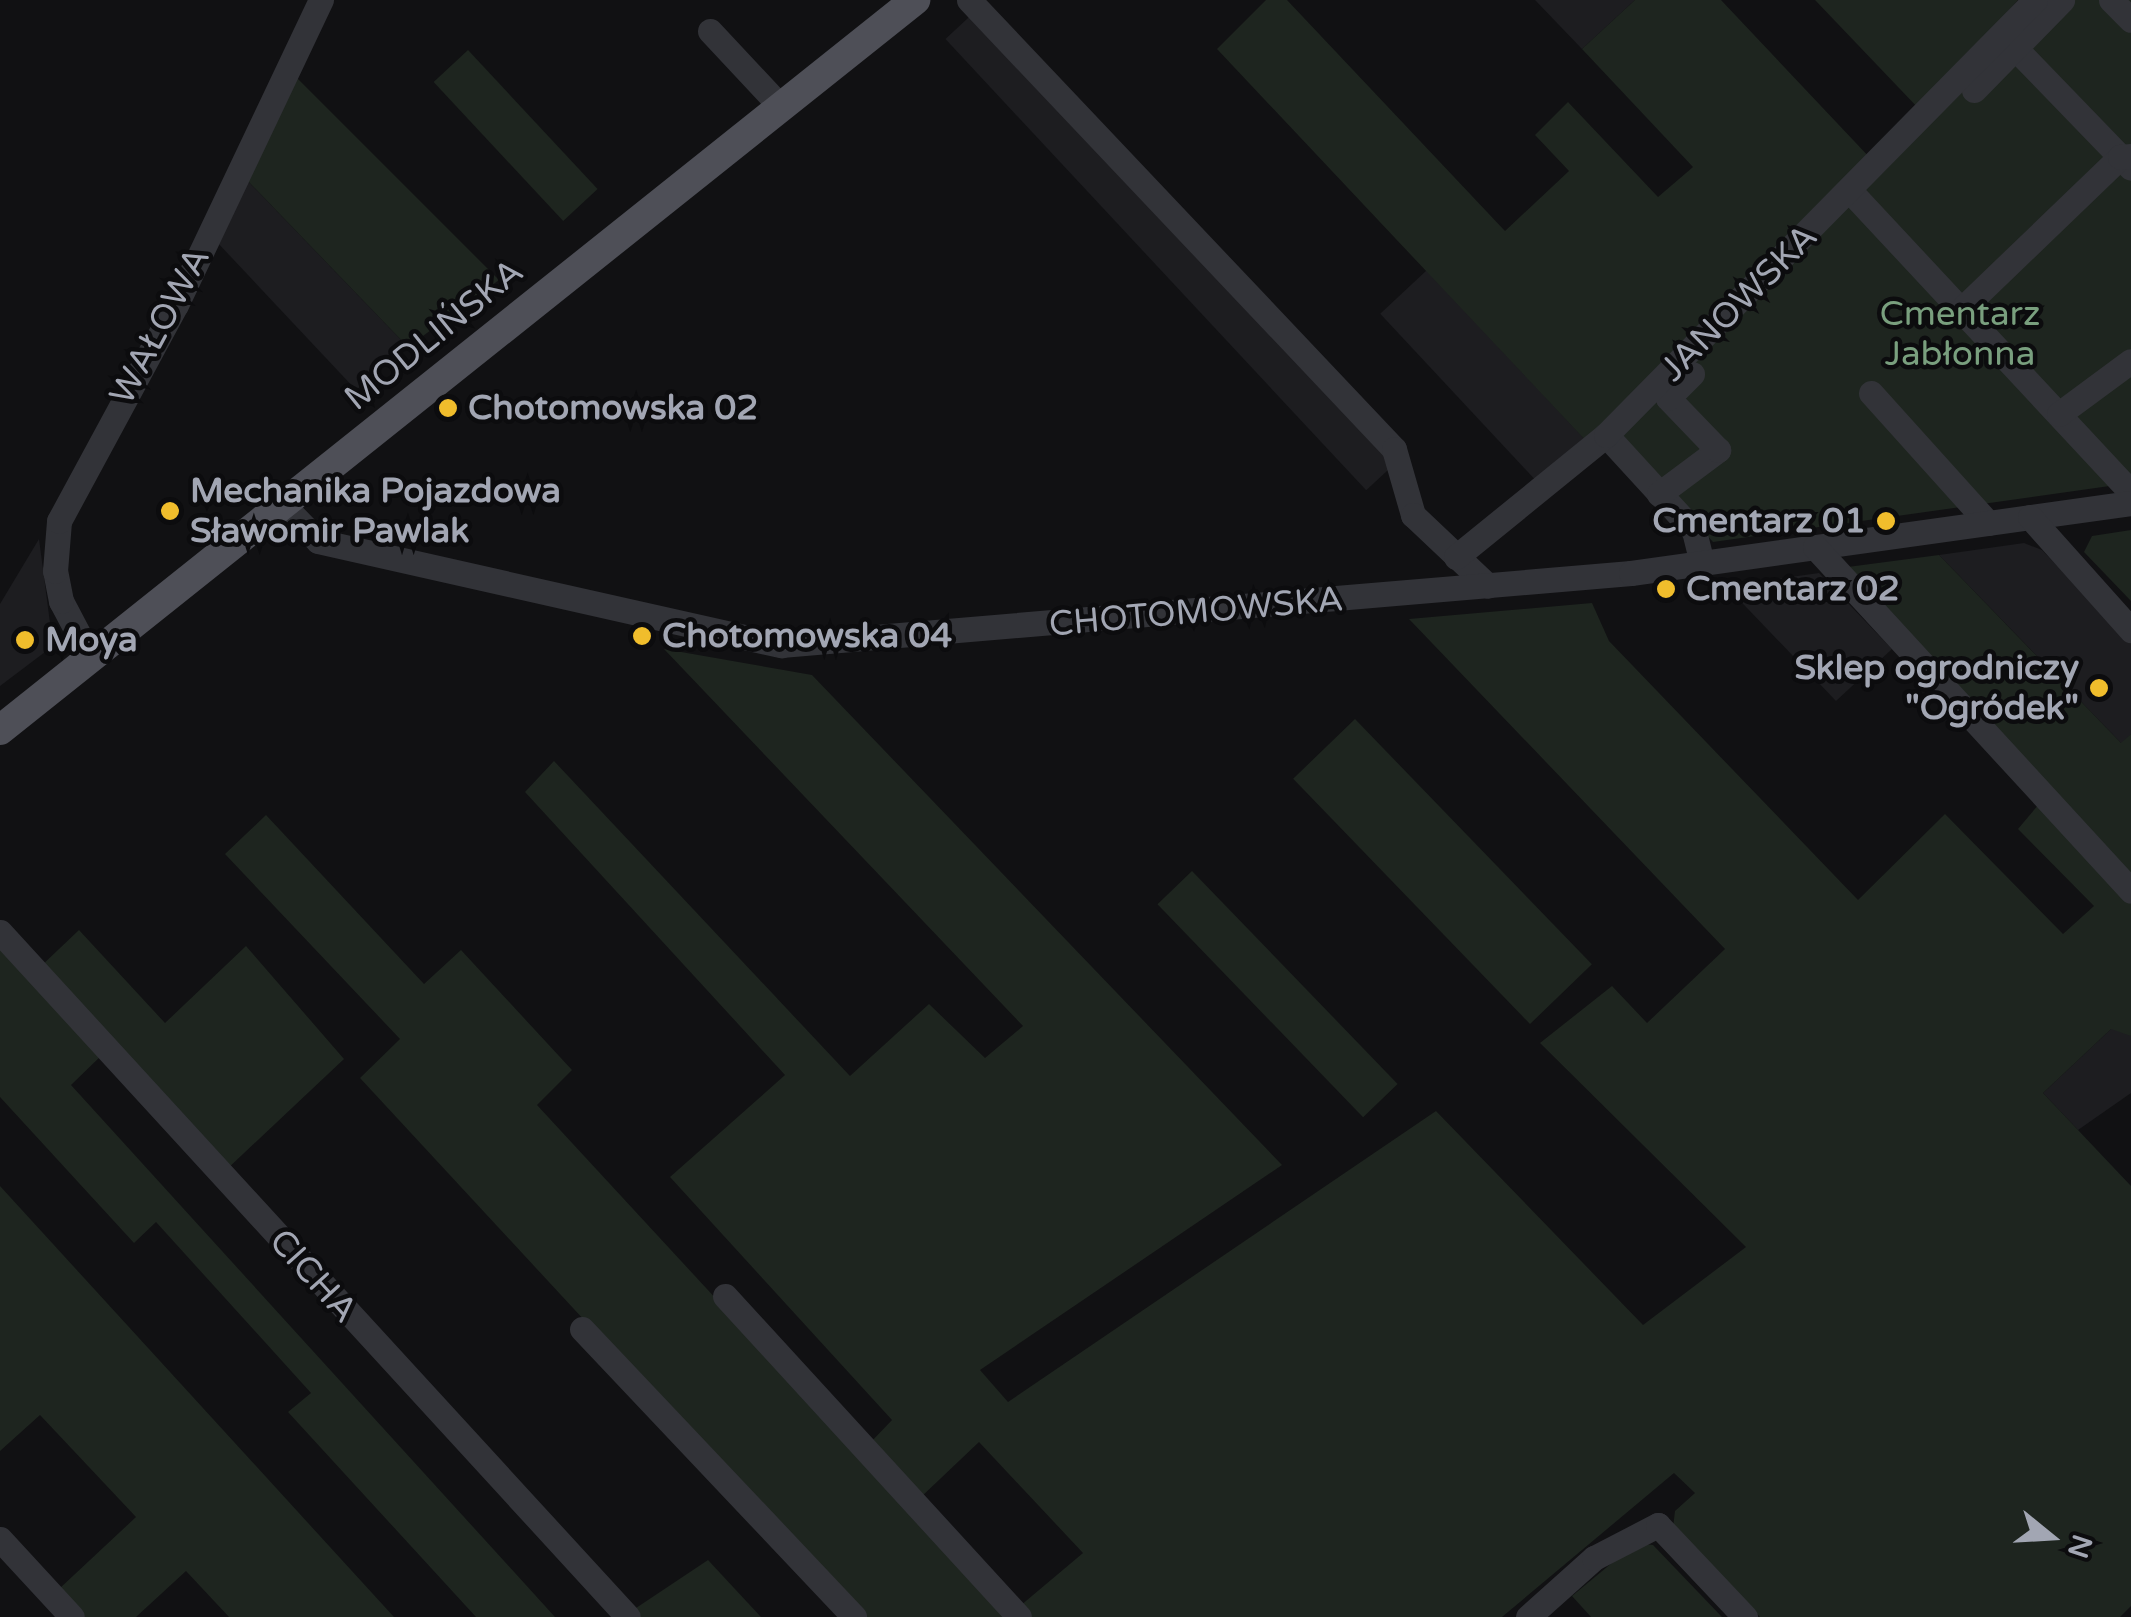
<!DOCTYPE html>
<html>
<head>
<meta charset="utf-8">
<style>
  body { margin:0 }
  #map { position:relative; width:2131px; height:1617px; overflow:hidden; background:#111113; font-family:"Varela Round",sans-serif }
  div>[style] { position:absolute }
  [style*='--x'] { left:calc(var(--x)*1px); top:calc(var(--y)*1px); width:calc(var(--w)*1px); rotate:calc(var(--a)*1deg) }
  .built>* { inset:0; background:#1d1d20; transform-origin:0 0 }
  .green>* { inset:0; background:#1e251f; transform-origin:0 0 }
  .minor>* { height:25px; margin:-12.5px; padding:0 12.5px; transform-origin:12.5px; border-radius:12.5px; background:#323338 }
  .major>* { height:30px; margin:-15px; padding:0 15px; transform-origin:15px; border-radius:15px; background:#4e4f57 }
  .dots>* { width:28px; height:28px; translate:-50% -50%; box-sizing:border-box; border:5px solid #0c0c0e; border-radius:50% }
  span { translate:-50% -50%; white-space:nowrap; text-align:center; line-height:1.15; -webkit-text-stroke:9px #0c0c0e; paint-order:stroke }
  .street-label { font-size:35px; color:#a2a6b3 }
  .park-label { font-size:35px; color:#799f7e }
  .poi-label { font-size:35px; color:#a2a6b3; font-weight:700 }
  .left { translate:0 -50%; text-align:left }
  .right { translate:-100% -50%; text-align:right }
  .north { position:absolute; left:2001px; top:1487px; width:100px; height:100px; -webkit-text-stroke:8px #0c0c0e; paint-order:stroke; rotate:108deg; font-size:28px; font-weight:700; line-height:40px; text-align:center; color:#a2a6b3 }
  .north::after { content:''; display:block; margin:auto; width:35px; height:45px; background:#a2a6b3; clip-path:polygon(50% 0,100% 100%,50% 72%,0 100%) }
</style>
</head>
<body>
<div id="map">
  <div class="built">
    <div style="clip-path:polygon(1535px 0,1635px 0,1582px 49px)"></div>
    <div style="left:982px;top:5px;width:617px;height:50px;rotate:47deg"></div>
    <div style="clip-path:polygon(245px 178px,408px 347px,356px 390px,216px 241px)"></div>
    <div style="left:1427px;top:270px;width:238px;height:64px;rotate:47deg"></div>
    <div style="clip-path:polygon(39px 539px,53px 646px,0 686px,0 604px)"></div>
    <div style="clip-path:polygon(2024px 543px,2042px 550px,2131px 642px,2131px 734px,2122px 744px,1939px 555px)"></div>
    <div style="clip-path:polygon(1819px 573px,1892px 649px,1836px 701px,1726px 586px)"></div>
    <div style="clip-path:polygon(2124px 1028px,2131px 1036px,2131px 1093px,2078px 1130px,2043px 1093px,2111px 1029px)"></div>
  </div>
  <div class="green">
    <div style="clip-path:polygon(1266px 0,1287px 0,1505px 231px,1569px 171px,1535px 135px,1568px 102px,1658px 197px,1693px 167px,1582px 49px,1635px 0,1721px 0,1872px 160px,1589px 444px,1217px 49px)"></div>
    <div style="clip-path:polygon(1815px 0,2018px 0,1920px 110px)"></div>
    <div style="clip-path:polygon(2042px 0,2131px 0,2131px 483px,1713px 542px,1616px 433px)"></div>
    <div style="left:468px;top:50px;width:190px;height:47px;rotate:47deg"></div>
    <div style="clip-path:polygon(294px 75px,499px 280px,408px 347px,245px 178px)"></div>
    <div style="clip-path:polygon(2131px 530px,2131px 601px,2084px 552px,2092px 536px)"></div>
    <div style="clip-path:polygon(1939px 555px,2121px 743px,2131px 734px,2131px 873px,1840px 568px)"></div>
    <div style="clip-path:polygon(1592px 603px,1609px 641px,1858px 900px,1945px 814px,2063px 934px,2094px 906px,2018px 829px,2039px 804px,2131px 904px,2131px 1036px,2111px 1029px,2043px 1093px,2131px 1186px,2131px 1606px,2120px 1617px,1760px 1617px,1673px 1528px,1675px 1511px,1695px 1493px,1674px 1473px,1502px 1617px,1031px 1617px,1020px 1606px,1083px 1553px,979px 1442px,920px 1498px,869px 1444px,892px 1420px,670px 1177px,785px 1075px,525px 792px,554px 761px,850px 1076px,929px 1004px,985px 1058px,1023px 1026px,664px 649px,812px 675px,1282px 1165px,980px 1370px,1008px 1402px,1436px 1111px,1643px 1325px,1746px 1247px,1540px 1043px,1612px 986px,1647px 1023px,1725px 949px,1409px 619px)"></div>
    <div style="left:1355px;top:719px;width:341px;height:86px;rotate:46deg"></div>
    <div style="clip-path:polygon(266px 815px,424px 984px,461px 950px,572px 1070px,537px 1105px,1010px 1617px,861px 1617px,773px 1524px,360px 1078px,400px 1039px,225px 854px)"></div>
    <div style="left:1192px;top:871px;width:296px;height:48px;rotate:46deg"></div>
    <div style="clip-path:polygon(79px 930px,165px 1023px,246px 946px,344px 1059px,225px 1171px,39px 968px)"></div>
    <div style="clip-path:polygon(0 942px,103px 1054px,71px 1085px,555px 1617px,476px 1617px,288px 1412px,311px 1393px,156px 1222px,134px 1243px,0 1097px)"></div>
    <div style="clip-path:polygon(0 1186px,394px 1617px,229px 1617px,186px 1571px,136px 1617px,85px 1617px,59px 1589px,136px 1517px,40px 1415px,0 1451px)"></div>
    <div style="clip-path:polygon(1636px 1543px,1653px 1545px,1722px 1617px,1591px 1617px,1572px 1596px)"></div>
    <div style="clip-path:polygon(708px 1560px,761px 1617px,635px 1617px,630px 1612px)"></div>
  </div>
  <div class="minor">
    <div style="--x:969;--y:0;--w:618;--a:46.57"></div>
    <div style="--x:1394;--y:449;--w:69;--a:73.9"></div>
    <div style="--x:1413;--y:515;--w:103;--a:43.4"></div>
    <div style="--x:2111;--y:0;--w:28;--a:45"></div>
    <div style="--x:710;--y:31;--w:104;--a:46.9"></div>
    <div style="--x:2016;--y:49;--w:165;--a:46"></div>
    <div style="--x:1974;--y:90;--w:126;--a:-45.6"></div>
    <div style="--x:1851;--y:192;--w:410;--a:47"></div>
    <div style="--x:1961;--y:310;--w:221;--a:-43.9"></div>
    <div style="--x:2120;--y:157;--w:11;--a:-5"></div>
    <div style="--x:1871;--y:393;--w:175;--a:48"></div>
    <div style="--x:2059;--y:414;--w:89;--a:-36.4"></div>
    <div style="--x:1606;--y:435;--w:130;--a:47.5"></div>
    <div style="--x:1694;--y:531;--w:33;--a:76"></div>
    <div style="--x:1659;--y:494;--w:74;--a:-36.7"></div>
    <div style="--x:1718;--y:450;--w:72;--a:-133.9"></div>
    <div style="--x:1668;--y:398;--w:34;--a:-45"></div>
    <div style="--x:283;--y:505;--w:50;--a:45.8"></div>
    <div style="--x:318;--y:541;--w:475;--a:12.7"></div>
    <div style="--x:781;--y:645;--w:853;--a:-4.84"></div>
    <div style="--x:1631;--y:573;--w:505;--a:-7.97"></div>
    <div style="--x:2030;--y:517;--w:152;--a:48.2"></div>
    <div style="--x:1815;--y:547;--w:467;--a:47.4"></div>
    <div style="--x:1456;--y:557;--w:193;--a:-39.1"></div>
    <div style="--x:1606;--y:435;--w:611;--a:-45.4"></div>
    <div style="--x:90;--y:656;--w:62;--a:-117.8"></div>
    <div style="--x:61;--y:601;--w:31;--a:-101"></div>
    <div style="--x:55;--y:571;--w:50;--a:-85.4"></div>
    <div style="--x:59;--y:521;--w:246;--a:-61.6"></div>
    <div style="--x:176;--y:305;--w:338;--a:-64.6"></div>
    <div style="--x:0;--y:932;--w:929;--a:47.49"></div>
    <div style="--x:725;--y:1296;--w:435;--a:47.5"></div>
    <div style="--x:582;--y:1329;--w:396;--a:46.6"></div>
    <div style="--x:0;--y:1539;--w:106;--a:47.3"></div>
    <div style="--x:1528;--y:1617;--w:89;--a:-41.8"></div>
    <div style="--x:1594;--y:1558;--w:72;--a:-27.3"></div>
    <div style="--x:1658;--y:1525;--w:127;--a:46.6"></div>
  </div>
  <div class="major">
    <div style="--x:0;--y:730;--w:1171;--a:-38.58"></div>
  </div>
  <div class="dots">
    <div style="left:448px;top:408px;background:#f0bd2c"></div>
    <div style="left:170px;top:511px;background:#f0bd2c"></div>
    <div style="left:1886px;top:521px;background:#f0bd2c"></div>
    <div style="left:1666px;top:589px;background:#f0bd2c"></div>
    <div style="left:642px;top:636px;background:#f0bd2c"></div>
    <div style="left:25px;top:640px;background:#f0bd2c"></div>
    <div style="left:2099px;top:688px;background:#f0bd2c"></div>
  </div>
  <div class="street-label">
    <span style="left:1739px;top:303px;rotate:-45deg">JANOWSKA</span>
    <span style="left:160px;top:326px;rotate:-62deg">WAŁOWA</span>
    <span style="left:434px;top:335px;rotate:-39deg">MODLIŃSKA</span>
    <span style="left:1196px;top:612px;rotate:-5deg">CHOTOMOWSKA</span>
    <span style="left:313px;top:1276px;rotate:48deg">CICHA</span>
  </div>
  <div class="park-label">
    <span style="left:1960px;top:334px">Cmentarz<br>Jabłonna</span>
  </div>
  <div class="poi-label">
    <span class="left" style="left:468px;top:408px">Chotomowska 02</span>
    <span class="left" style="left:190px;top:511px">Mechanika Pojazdowa<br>Sławomir Pawlak</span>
    <span class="right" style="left:1866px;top:521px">Cmentarz 01</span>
    <span class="left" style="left:1686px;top:589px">Cmentarz 02</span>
    <span class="left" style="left:662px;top:636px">Chotomowska 04</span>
    <span class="left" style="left:45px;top:640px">Moya</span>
    <span class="right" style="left:2079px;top:688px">Sklep ogrodniczy<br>"Ogródek"</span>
  </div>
  <div class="north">N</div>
</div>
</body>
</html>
